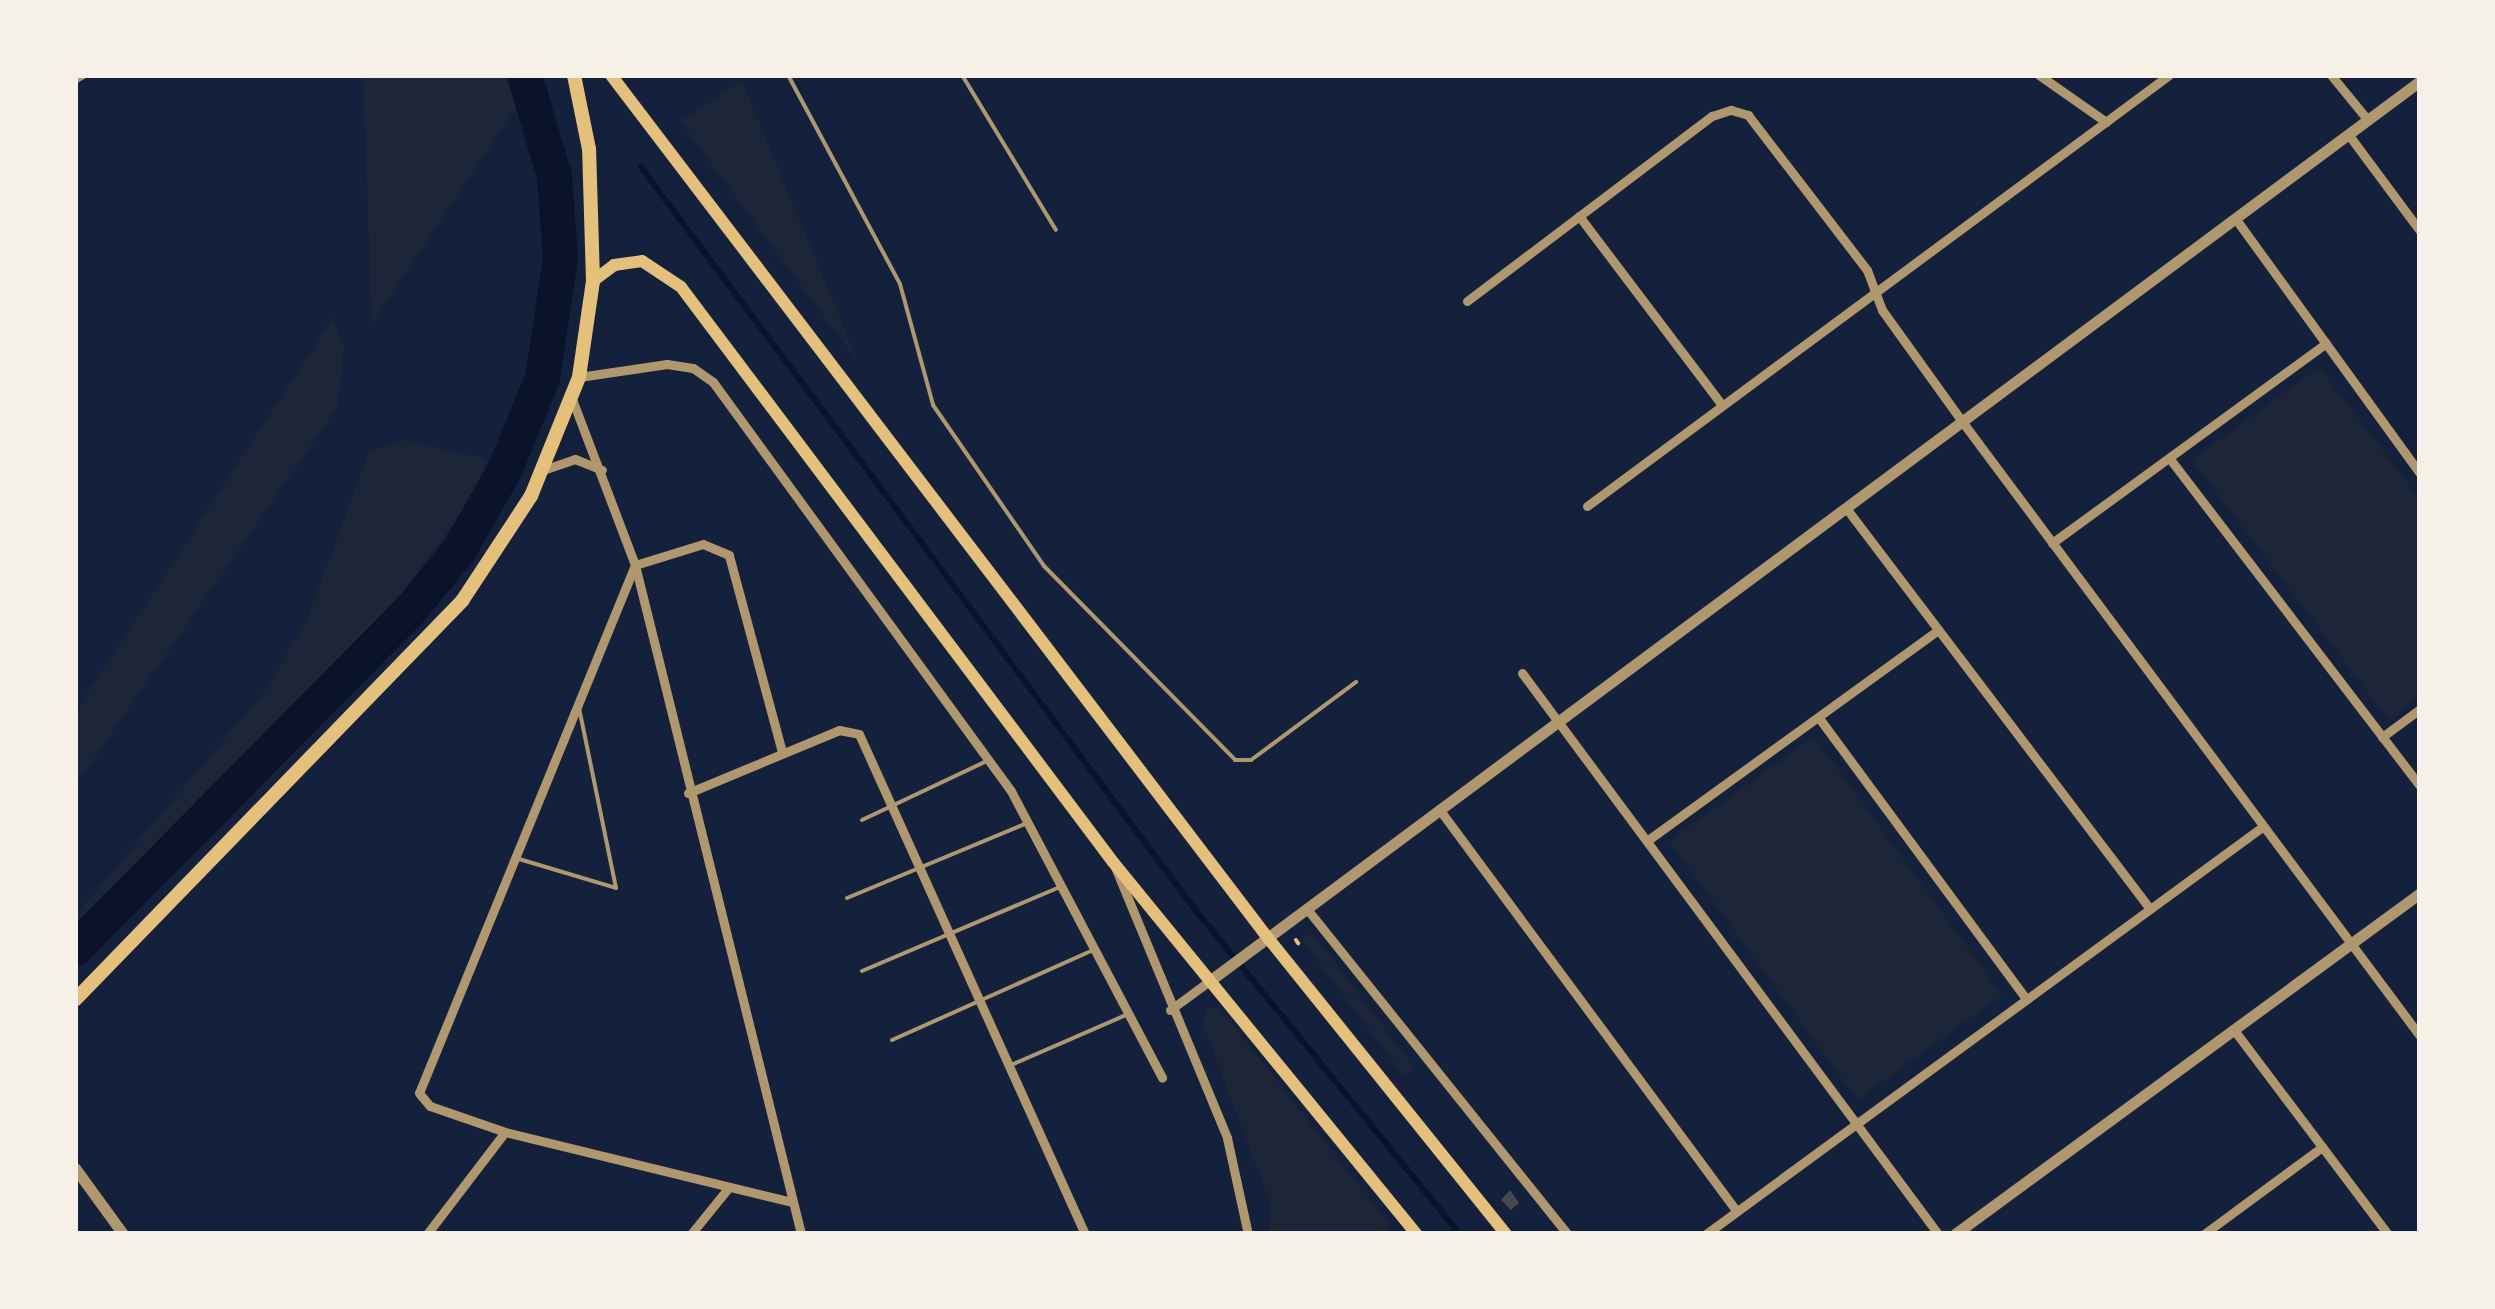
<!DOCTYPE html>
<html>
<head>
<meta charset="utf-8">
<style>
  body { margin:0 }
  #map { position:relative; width:2495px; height:1309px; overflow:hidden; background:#14213d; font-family:Barlow,sans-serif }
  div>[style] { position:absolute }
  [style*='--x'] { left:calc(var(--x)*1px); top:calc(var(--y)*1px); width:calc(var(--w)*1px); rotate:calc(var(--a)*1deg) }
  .green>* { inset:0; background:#1d2539; transform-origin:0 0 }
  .stream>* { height:6px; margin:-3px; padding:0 3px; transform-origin:3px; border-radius:3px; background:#0b132b }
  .river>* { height:35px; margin:-17.5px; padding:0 17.5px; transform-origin:17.5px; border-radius:17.5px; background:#0b132b }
  .building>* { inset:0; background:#48494c }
  .path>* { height:4px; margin:-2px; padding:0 2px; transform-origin:2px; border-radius:2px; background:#e5c07b }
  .service>* { height:4px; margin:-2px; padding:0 2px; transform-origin:2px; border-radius:2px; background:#b1986c }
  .minor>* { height:9px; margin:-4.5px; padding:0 4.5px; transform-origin:4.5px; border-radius:4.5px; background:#b1986c }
  .tertiary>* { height:11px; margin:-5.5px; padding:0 5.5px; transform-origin:5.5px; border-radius:5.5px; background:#b1986c }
  .secondary>* { height:12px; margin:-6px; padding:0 6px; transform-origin:6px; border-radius:6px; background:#e5c07b }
  .trunk>* { height:14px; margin:-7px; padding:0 7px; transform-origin:7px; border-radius:7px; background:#e5c07b }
  span { translate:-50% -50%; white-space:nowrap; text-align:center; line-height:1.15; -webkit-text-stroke:9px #f6f1e7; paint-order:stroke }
  .frame { position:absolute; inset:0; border:78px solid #f6f1e7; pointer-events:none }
</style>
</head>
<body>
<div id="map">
  <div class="green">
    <div style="clip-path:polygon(363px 75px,507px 75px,517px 107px,372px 324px)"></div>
    <div style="clip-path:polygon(742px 81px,801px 224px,859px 364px,680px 121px)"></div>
    <div style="clip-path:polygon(333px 317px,344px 347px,337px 408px,75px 786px,75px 713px)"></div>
    <div style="clip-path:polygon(2319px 367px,2420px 499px,2420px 696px,2389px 721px,2192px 460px)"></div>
    <div style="clip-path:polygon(403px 440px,487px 459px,470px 502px,403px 592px,75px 935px,75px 916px,267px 689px,308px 617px,369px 452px)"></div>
    <div style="left:1814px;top:736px;width:320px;height:179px;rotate:54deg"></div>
    <div style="left:1312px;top:932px;width:171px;height:13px;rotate:53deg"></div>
    <div style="clip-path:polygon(1206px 1008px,1220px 1008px,1390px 1225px,1379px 1234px,1269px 1234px,1271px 1205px,1203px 1024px)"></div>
  </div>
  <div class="stream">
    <div style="--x:641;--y:167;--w:925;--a:53.27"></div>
    <div style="--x:1194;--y:908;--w:421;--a:50.8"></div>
  </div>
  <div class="river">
    <div style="--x:75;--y:948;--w:473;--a:-45.3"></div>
    <div style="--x:408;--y:612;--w:79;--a:-50.7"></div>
    <div style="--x:458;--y:551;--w:93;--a:-60.4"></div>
    <div style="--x:504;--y:470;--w:100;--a:-67.6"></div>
    <div style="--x:542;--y:378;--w:121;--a:-81.5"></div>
    <div style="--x:560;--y:258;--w:82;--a:-94.2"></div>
    <div style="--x:554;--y:176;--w:105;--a:-106.5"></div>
  </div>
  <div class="building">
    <div style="clip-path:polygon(1510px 1190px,1519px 1203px,1511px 1210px,1501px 1200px)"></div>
  </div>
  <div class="path">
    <div style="--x:1296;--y:940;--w:4;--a:56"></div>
  </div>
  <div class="service">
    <div style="--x:788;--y:75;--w:237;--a:61.8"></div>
    <div style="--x:900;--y:284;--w:125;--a:74.7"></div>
    <div style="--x:933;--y:405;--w:196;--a:55.4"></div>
    <div style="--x:1044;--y:566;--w:272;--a:45.4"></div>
    <div style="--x:1235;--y:760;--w:16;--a:0"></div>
    <div style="--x:1251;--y:760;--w:131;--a:-36.6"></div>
    <div style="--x:962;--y:75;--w:181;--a:58.8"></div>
    <div style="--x:75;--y:82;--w:14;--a:-30"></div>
    <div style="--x:862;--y:820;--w:140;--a:-25.3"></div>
    <div style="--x:519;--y:859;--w:101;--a:16.6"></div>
    <div style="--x:616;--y:888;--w:184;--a:-101.6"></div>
    <div style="--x:847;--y:898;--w:195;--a:-22.6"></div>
    <div style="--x:862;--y:971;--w:215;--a:-23"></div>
    <div style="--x:892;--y:1040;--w:218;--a:-24.1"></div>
    <div style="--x:1011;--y:1065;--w:125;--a:-23.5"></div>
  </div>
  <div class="minor">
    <div style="--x:2039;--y:75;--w:82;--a:35"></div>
    <div style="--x:2331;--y:75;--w:57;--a:50.7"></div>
    <div style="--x:2348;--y:134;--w:121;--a:53.4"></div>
    <div style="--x:1579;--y:216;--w:237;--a:52.9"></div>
    <div style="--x:2235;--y:218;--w:316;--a:54.1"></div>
    <div style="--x:1467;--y:301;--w:307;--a:-37.1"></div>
    <div style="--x:1712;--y:116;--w:20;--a:-18"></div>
    <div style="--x:1731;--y:110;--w:18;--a:16"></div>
    <div style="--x:1748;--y:115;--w:195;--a:52.5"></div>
    <div style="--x:1867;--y:270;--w:43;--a:69.4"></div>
    <div style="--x:1882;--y:310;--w:135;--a:54.3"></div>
    <div style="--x:1961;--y:420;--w:768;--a:53.31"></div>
    <div style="--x:579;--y:377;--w:89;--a:-8.4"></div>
    <div style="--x:667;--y:364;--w:26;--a:9"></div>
    <div style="--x:693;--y:368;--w:24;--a:35"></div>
    <div style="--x:713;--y:382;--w:506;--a:53.92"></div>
    <div style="--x:1011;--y:791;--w:324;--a:62.2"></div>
    <div style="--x:572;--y:399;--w:178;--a:69.2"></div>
    <div style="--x:635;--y:565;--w:689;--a:76.06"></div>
    <div style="--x:2170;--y:459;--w:412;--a:52.6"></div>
    <div style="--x:543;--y:470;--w:34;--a:-19"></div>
    <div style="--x:575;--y:459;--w:29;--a:22"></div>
    <div style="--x:1587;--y:506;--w:724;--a:-36.52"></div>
    <div style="--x:1846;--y:508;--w:503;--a:52.83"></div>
    <div style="--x:2052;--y:543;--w:339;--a:-36.1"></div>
    <div style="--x:1522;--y:673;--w:698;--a:53.44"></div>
    <div style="--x:1819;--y:718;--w:349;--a:53.6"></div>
    <div style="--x:2382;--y:737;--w:47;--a:-36.4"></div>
    <div style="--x:782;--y:752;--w:204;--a:-105.1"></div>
    <div style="--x:729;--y:555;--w:28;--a:-157"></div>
    <div style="--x:703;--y:544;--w:71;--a:162.8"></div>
    <div style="--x:635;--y:565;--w:570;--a:112.25"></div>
    <div style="--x:419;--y:1093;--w:17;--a:50"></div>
    <div style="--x:430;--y:1106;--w:79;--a:19.1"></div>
    <div style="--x:505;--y:1132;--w:295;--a:13.7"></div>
    <div style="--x:688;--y:793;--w:164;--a:-22.6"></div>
    <div style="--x:839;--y:730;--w:20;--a:11"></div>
    <div style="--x:859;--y:734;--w:549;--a:65.68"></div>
    <div style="--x:1439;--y:809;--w:500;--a:53.5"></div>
    <div style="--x:1648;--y:840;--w:358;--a:-35.9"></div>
    <div style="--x:1115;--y:867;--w:293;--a:67.5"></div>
    <div style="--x:1227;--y:1138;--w:98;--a:77.7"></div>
    <div style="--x:1307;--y:909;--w:416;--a:51.3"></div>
    <div style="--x:1170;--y:1010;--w:47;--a:-36.4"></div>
    <div style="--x:2234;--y:1030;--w:256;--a:53"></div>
    <div style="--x:427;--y:1234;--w:128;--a:-52.6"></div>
    <div style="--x:691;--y:1234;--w:60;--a:-51"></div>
    <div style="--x:1706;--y:1234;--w:689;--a:-36.2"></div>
    <div style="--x:2204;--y:1234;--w:147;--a:-36.4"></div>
  </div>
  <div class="tertiary">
    <div style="--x:1208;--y:982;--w:1510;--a:-36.63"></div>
    <div style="--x:75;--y:1168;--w:82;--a:54"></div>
    <div style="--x:1955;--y:1234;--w:577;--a:-36.25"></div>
  </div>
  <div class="secondary">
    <div style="--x:611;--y:75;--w:1085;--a:52.72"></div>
    <div style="--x:1268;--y:938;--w:380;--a:51.2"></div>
    <div style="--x:593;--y:281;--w:26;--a:-37"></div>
    <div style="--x:614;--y:265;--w:28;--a:-8"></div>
    <div style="--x:642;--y:261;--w:47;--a:33.7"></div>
    <div style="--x:681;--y:287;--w:719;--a:53.08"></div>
    <div style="--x:1113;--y:862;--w:480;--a:50.8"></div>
  </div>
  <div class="trunk">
    <div style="--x:75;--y:1000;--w:556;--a:-45.87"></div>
    <div style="--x:462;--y:601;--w:126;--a:-56.7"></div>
    <div style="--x:531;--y:496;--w:128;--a:-68"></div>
    <div style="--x:579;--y:377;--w:97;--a:-81.7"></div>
    <div style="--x:593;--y:281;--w:132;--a:-91.7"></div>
    <div style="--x:589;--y:149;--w:76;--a:-101.5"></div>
  </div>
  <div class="frame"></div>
</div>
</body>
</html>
